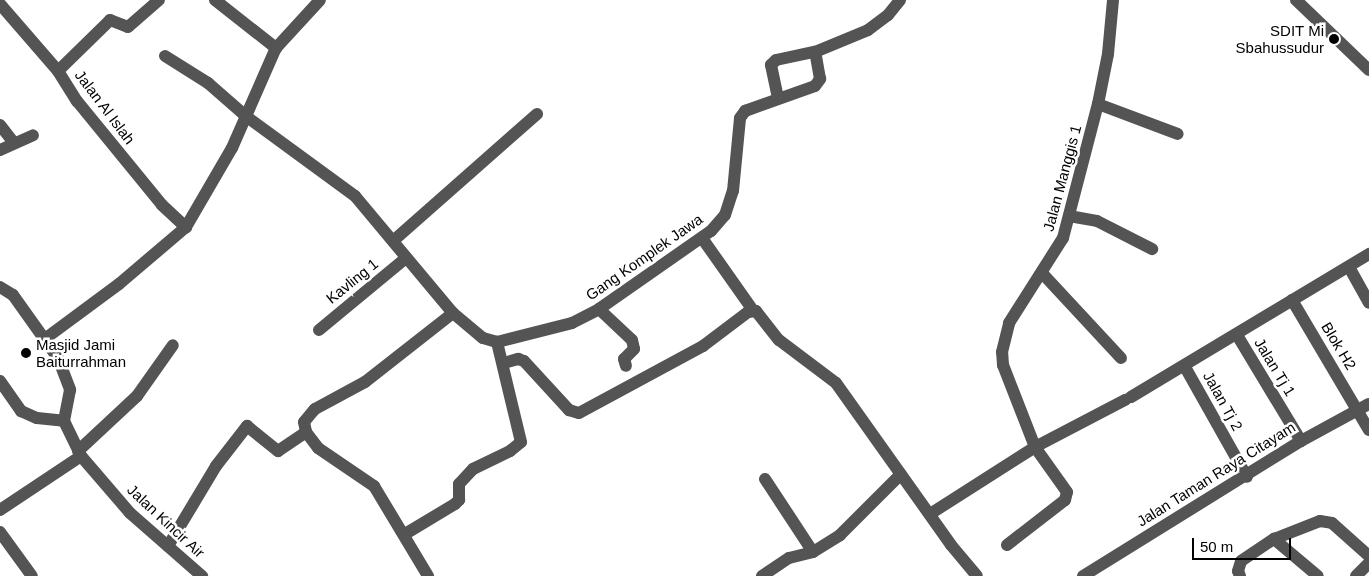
<!DOCTYPE html>
<html>
<head>
<meta charset="utf-8">
<style>
  body { margin:0 }
  #map { position:relative; width:1369px; height:576px; overflow:hidden; background:#fff; font-family:Arial,sans-serif }
  div>[style] { position:absolute }
  [style*='--x'] { left:calc(var(--x)*1px); top:calc(var(--y)*1px); width:calc(var(--w)*1px); rotate:calc(var(--a)*1deg) }
  .minor>* { height:12px; margin:-6px; padding:0 6px; transform-origin:6px; border-radius:6px; background:#545454 }
  .dots>* { width:14px; height:14px; translate:-50% -50%; box-sizing:border-box; border:2px solid #fff; border-radius:50% }
  span { translate:-50% -50%; white-space:nowrap; text-align:center; line-height:1.15; -webkit-text-stroke:5px #fff; paint-order:stroke }
  .poi-label { font-size:15px; color:#000 }
  .right { translate:-100% -50%; text-align:right }
  .left { translate:0 -50%; text-align:left }
  .street-label { font-size:15px; color:#000 }
  .scale { position:absolute; left:1192px; top:538px; width:99px; height:22px; box-sizing:border-box; border:2px solid #000; border-top:0; padding-left:6px; font-size:15px; line-height:18px; white-space:nowrap; color:#000; -webkit-text-stroke:4px #fff; paint-order:stroke }
</style>
</head>
<body>
<div id="map">
  <div class="minor">
    <div style="--x:215;--y:0;--w:78;--a:38.2"></div>
    <div style="--x:1296;--y:0;--w:101;--a:43.8"></div>
    <div style="--x:0;--y:4;--w:89;--a:49.1"></div>
    <div style="--x:58;--y:71;--w:36;--a:58"></div>
    <div style="--x:77;--y:101;--w:134;--a:50.7"></div>
    <div style="--x:162;--y:205;--w:33;--a:43"></div>
    <div style="--x:165;--y:56;--w:51;--a:32.1"></div>
    <div style="--x:208;--y:83;--w:52;--a:41.1"></div>
    <div style="--x:247;--y:117;--w:134;--a:36.2"></div>
    <div style="--x:355;--y:196;--w:153;--a:50.1"></div>
    <div style="--x:453;--y:313;--w:39;--a:40"></div>
    <div style="--x:483;--y:338;--w:15;--a:16"></div>
    <div style="--x:497;--y:342;--w:77;--a:-14.2"></div>
    <div style="--x:572;--y:323;--w:30;--a:-27"></div>
    <div style="--x:599;--y:309;--w:136;--a:-34.9"></div>
    <div style="--x:711;--y:231;--w:21;--a:-49"></div>
    <div style="--x:725;--y:215;--w:25;--a:-72"></div>
    <div style="--x:733;--y:191;--w:73;--a:-84.5"></div>
    <div style="--x:740;--y:118;--w:9;--a:-54"></div>
    <div style="--x:745;--y:111;--w:74;--a:-19.7"></div>
    <div style="--x:815;--y:86;--w:9;--a:-54"></div>
    <div style="--x:820;--y:79;--w:27;--a:-100"></div>
    <div style="--x:815;--y:52;--w:57;--a:-22.5"></div>
    <div style="--x:868;--y:30;--w:25;--a:-37"></div>
    <div style="--x:888;--y:15;--w:19;--a:-51"></div>
    <div style="--x:58;--y:71;--w:73;--a:-44.4"></div>
    <div style="--x:110;--y:20;--w:19;--a:21"></div>
    <div style="--x:128;--y:27;--w:41;--a:-41.1"></div>
    <div style="--x:778;--y:98;--w:34;--a:-102"></div>
    <div style="--x:771;--y:65;--w:7;--a:-45"></div>
    <div style="--x:776;--y:60;--w:40;--a:-12"></div>
    <div style="--x:1098;--y:104;--w:85;--a:20.6"></div>
    <div style="--x:0;--y:125;--w:23;--a:52"></div>
    <div style="--x:0;--y:150;--w:36;--a:-24"></div>
    <div style="--x:1069;--y:216;--w:28;--a:10"></div>
    <div style="--x:1097;--y:221;--w:62;--a:27"></div>
    <div style="--x:702;--y:238;--w:87;--a:54.8"></div>
    <div style="--x:393;--y:241;--w:192;--a:-41.4"></div>
    <div style="--x:1349;--y:267;--w:41;--a:60.9"></div>
    <div style="--x:1042;--y:273;--w:116;--a:47.1"></div>
    <div style="--x:0;--y:287;--w:15;--a:32"></div>
    <div style="--x:13;--y:295;--w:77;--a:54.5"></div>
    <div style="--x:58;--y:358;--w:34;--a:69"></div>
    <div style="--x:70;--y:390;--w:32;--a:101"></div>
    <div style="--x:64;--y:421;--w:39;--a:64"></div>
    <div style="--x:81;--y:456;--w:75;--a:49.3"></div>
    <div style="--x:130;--y:513;--w:96;--a:41.2"></div>
    <div style="--x:1292;--y:300;--w:151;--a:59.4"></div>
    <div style="--x:599;--y:309;--w:45;--a:43.2"></div>
    <div style="--x:632;--y:340;--w:9;--a:77"></div>
    <div style="--x:634;--y:349;--w:14;--a:135"></div>
    <div style="--x:624;--y:359;--w:7;--a:74"></div>
    <div style="--x:319;--y:330;--w:113;--a:-39.6"></div>
    <div style="--x:1237;--y:335;--w:124;--a:58.9"></div>
    <div style="--x:46;--y:338;--w:91;--a:-36.5"></div>
    <div style="--x:119;--y:284;--w:88;--a:-40.4"></div>
    <div style="--x:186;--y:227;--w:91;--a:-59.8"></div>
    <div style="--x:232;--y:148;--w:109;--a:-66.3"></div>
    <div style="--x:276;--y:48;--w:65;--a:-47.5"></div>
    <div style="--x:504;--y:363;--w:15;--a:-16"></div>
    <div style="--x:518;--y:359;--w:6;--a:18"></div>
    <div style="--x:524;--y:361;--w:67;--a:47.4"></div>
    <div style="--x:569;--y:410;--w:10;--a:17"></div>
    <div style="--x:579;--y:413;--w:141;--a:-28.4"></div>
    <div style="--x:703;--y:346;--w:56;--a:-37.1"></div>
    <div style="--x:748;--y:312;--w:8;--a:-7"></div>
    <div style="--x:756;--y:311;--w:37;--a:52"></div>
    <div style="--x:779;--y:340;--w:71;--a:37"></div>
    <div style="--x:836;--y:383;--w:199;--a:54.6"></div>
    <div style="--x:951;--y:545;--w:40;--a:50"></div>
    <div style="--x:1185;--y:367;--w:126;--a:60.6"></div>
    <div style="--x:0;--y:381;--w:37;--a:55"></div>
    <div style="--x:21;--y:411;--w:17;--a:24"></div>
    <div style="--x:37;--y:418;--w:27;--a:6"></div>
    <div style="--x:1131;--y:397;--w:278;--a:-31"></div>
    <div style="--x:306;--y:432;--w:10;--a:-101"></div>
    <div style="--x:304;--y:422;--w:17;--a:-50"></div>
    <div style="--x:315;--y:409;--w:57;--a:-28.4"></div>
    <div style="--x:365;--y:382;--w:112;--a:-38.1"></div>
    <div style="--x:78;--y:451;--w:81;--a:-43"></div>
    <div style="--x:137;--y:396;--w:62;--a:-54.8"></div>
    <div style="--x:765;--y:479;--w:87;--a:56.7"></div>
    <div style="--x:0;--y:510;--w:97;--a:-33.7"></div>
    <div style="--x:930;--y:514;--w:125;--a:-32.5"></div>
    <div style="--x:1035;--y:447;--w:102;--a:-27.6"></div>
    <div style="--x:0;--y:532;--w:54;--a:54"></div>
    <div style="--x:405;--y:534;--w:58;--a:-31"></div>
    <div style="--x:455;--y:504;--w:6;--a:-45"></div>
    <div style="--x:459;--y:500;--w:16;--a:-90"></div>
    <div style="--x:459;--y:484;--w:21;--a:-47"></div>
    <div style="--x:473;--y:469;--w:41;--a:-25.9"></div>
    <div style="--x:510;--y:451;--w:14;--a:-39"></div>
    <div style="--x:521;--y:442;--w:103;--a:-103.5"></div>
    <div style="--x:1274;--y:539;--w:57;--a:40.1"></div>
    <div style="--x:1007;--y:545;--w:73;--a:-37.8"></div>
    <div style="--x:1065;--y:500;--w:8;--a:-76"></div>
    <div style="--x:1067;--y:492;--w:55;--a:-125.4"></div>
    <div style="--x:1035;--y:447;--w:88;--a:-111.3"></div>
    <div style="--x:1003;--y:365;--w:13;--a:-94"></div>
    <div style="--x:1002;--y:352;--w:30;--a:-76"></div>
    <div style="--x:1009;--y:323;--w:101;--a:-57.6"></div>
    <div style="--x:1063;--y:238;--w:138;--a:-75.4"></div>
    <div style="--x:1098;--y:104;--w:51;--a:-78.7"></div>
    <div style="--x:1108;--y:54;--w:54;--a:-84.7"></div>
    <div style="--x:168;--y:546;--w:93;--a:-59"></div>
    <div style="--x:216;--y:466;--w:51;--a:-52.2"></div>
    <div style="--x:247;--y:426;--w:40;--a:39"></div>
    <div style="--x:278;--y:451;--w:34;--a:-34"></div>
    <div style="--x:306;--y:432;--w:20;--a:53"></div>
    <div style="--x:318;--y:448;--w:68;--a:34.2"></div>
    <div style="--x:374;--y:486;--w:105;--a:59"></div>
    <div style="--x:762;--y:576;--w:32;--a:-34"></div>
    <div style="--x:789;--y:558;--w:25;--a:-14"></div>
    <div style="--x:813;--y:552;--w:32;--a:-32"></div>
    <div style="--x:840;--y:535;--w:86;--a:-45"></div>
    <div style="--x:1083;--y:576;--w:256;--a:-31.8"></div>
    <div style="--x:1301;--y:441;--w:77;--a:-28.6"></div>
    <div style="--x:1240;--y:576;--w:5;--a:-112"></div>
    <div style="--x:1238;--y:571;--w:10;--a:-73"></div>
    <div style="--x:1241;--y:561;--w:40;--a:-34"></div>
    <div style="--x:1274;--y:539;--w:49;--a:-21.4"></div>
    <div style="--x:1320;--y:521;--w:12;--a:9"></div>
    <div style="--x:1332;--y:523;--w:50;--a:41.7"></div>
    <div style="--x:1356;--y:576;--w:18;--a:-45"></div>
  </div>
  <div class="dots">
    <div style="left:1334px;top:39px;background:#000"></div>
    <div style="left:26px;top:353px;background:#000"></div>
  </div>
  <div class="poi-label">
    <span class="right" style="left:1324px;top:39px">SDIT Mi<br>Sbahussudur</span>
    <span class="left" style="left:36px;top:353px">Masjid Jami<br>Baiturrahman</span>
  </div>
  <div class="street-label">
    <span style="left:105px;top:107px;rotate:53deg">Jalan Al Islah</span>
    <span style="left:1062px;top:178px;rotate:-75deg">Jalan Manggis 1</span>
    <span style="left:644px;top:257px;rotate:-35deg">Gang Komplek Jawa</span>
    <span style="left:352px;top:281px;rotate:-39deg">Kavling 1</span>
    <span style="left:1339px;top:346px;rotate:59deg">Blok H2</span>
    <span style="left:1275px;top:367px;rotate:59deg">Jalan Tj 1</span>
    <span style="left:1223px;top:401px;rotate:61deg">Jalan Tj 2</span>
    <span style="left:1216px;top:474px;rotate:-32deg">Jalan Taman Raya Citayam</span>
    <span style="left:166px;top:521px;rotate:43deg">Jalan Kincir Air</span>
  </div>
  <div class="scale">50 m</div>
</div>
</body>
</html>
